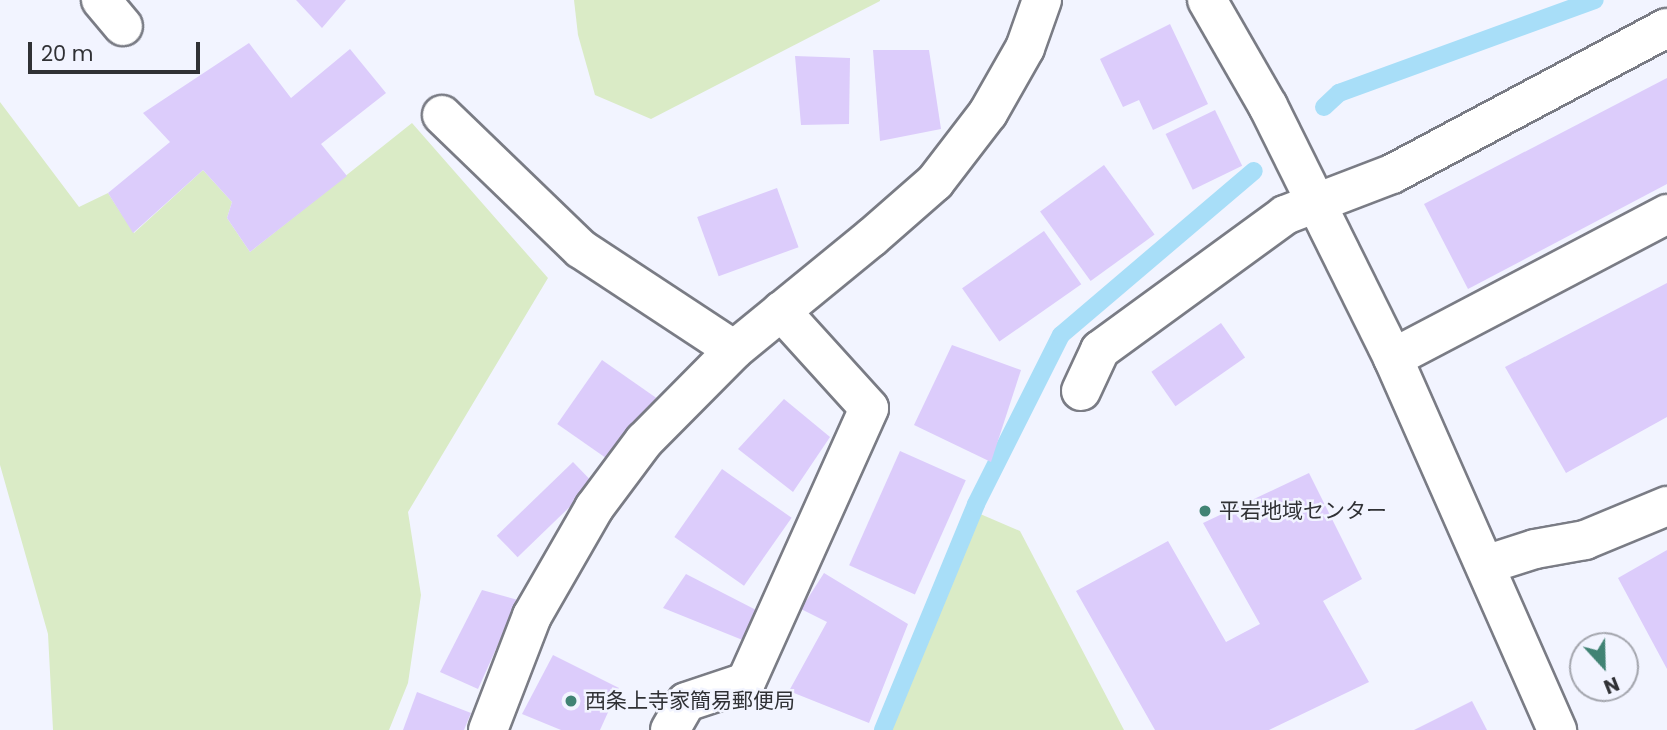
<!DOCTYPE html>
<html>
<head>
<meta charset="utf-8">
<style>
  body { margin:0 }
  #map { position:relative; width:1667px; height:730px; overflow:hidden; background:#f2f4ff; font-family:Poppins,"Noto Sans JP",sans-serif }
  div>[style] { position:absolute }
  [style*='--x'] { left:calc(var(--x)*1px); top:calc(var(--y)*1px); width:calc(var(--w)*1px); rotate:calc(var(--a)*1deg) }
  .green>* { inset:0; background:#daebc6 }
  .stream>* { height:18px; margin:-9px; padding:0 9px; transform-origin:9px; border-radius:9px; background:#a8def8 }
  .building>* { inset:0; background:#dcccfb; transform-origin:0 0 }
  .roads { filter:drop-shadow(2px 0 #7a7c85) drop-shadow(-2px 0 #7a7c85) drop-shadow(0 2px #7a7c85) drop-shadow(0 -2px #7a7c85) }
  .minor>* { height:38px; margin:-19px; padding:0 19px; transform-origin:19px; border-radius:19px; background:#fff }
  .dots>* { width:19px; height:19px; translate:-50% -50%; box-sizing:border-box; border:4px solid #f2f4ff; border-radius:50% }
  span { translate:-50% -50%; white-space:nowrap; text-align:center; line-height:1.15; -webkit-text-stroke:5px #f2f4ff; paint-order:stroke }
  .poi-label { font-size:21px; color:#303135 }
  .left { translate:0 -50%; text-align:left }
  .north { position:absolute; left:1569px; top:632px; width:70px; height:70px; box-sizing:border-box; background:#f2f4ff; border:2px solid #a4a6ae; border-radius:50%; rotate:158deg; font-size:19px; font-weight:700; line-height:28px; text-align:center; color:#303135 }
  .north::after { content:''; display:block; margin:auto; width:24px; height:32px; background:#418374; clip-path:polygon(50% 0,100% 100%,50% 72%,0 100%) }
  .scale { position:absolute; left:28px; top:42px; width:172px; height:32px; box-sizing:border-box; border:4px solid #303135; border-top:0; padding-left:9px; font-size:21px; line-height:24px; white-space:nowrap; color:#303135; -webkit-text-stroke:5px #f2f4ff; paint-order:stroke }
</style>
</head>
<body>
<div id="map">
  <div class="green">
    <div style="clip-path:polygon(574px 0,880px 0,880px 1px,651px 119px,595px 95px,578px 35px)"></div>
    <div style="clip-path:polygon(0 102px,79px 207px,108px 193px,134px 233px,203px 170px,232px 202px,227px 218px,250px 252px,412px 123px,548px 278px,408px 512px,421px 595px,408px 683px,389px 730px,53px 730px,48px 634px,0 465px)"></div>
    <div style="clip-path:polygon(978px 513px,1020px 531px,1124px 730px,890px 730px)"></div>
  </div>
  <div class="stream">
    <div style="--x:1324;--y:107;--w:21;--a:-43"></div>
    <div style="--x:1339;--y:93;--w:272;--a:-20"></div>
    <div style="--x:883;--y:730;--w:244;--a:-67.6"></div>
    <div style="--x:976;--y:504;--w:189;--a:-63.3"></div>
    <div style="--x:1061;--y:335;--w:253;--a:-40.4"></div>
  </div>
  <div class="building">
    <div style="clip-path:polygon(296px 0,346px 0,322px 28px)"></div>
    <div style="clip-path:polygon(1170px 24px,1208px 104px,1153px 130px,1139px 100px,1123px 107px,1100px 59px)"></div>
    <div style="clip-path:polygon(249px 43px,291px 98px,350px 49px,386px 93px,321px 144px,347px 176px,250px 252px,227px 218px,232px 202px,203px 170px,133px 233px,108px 193px,170px 142px,143px 113px)"></div>
    <div style="clip-path:polygon(873px 50px,929px 50px,941px 129px,880px 141px)"></div>
    <div style="clip-path:polygon(795px 56px,850px 58px,849px 124px,801px 125px)"></div>
    <div style="clip-path:polygon(1667px 78px,1667px 184px,1468px 289px,1424px 204px)"></div>
    <div style="left:1215px;top:110px;width:62px;height:55px;rotate:64deg"></div>
    <div style="left:1104px;top:165px;width:86px;height:79px;rotate:54deg"></div>
    <div style="left:777px;top:188px;width:63px;height:85px;rotate:70deg"></div>
    <div style="left:1044px;top:231px;width:65px;height:100px;rotate:55deg"></div>
    <div style="clip-path:polygon(1667px 283px,1667px 417px,1566px 473px,1505px 367px)"></div>
    <div style="left:1221px;top:323px;width:42px;height:85px;rotate:55deg"></div>
    <div style="clip-path:polygon(952px 345px,1021px 370px,991px 462px,914px 425px)"></div>
    <div style="left:602px;top:360px;width:66px;height:78px;rotate:35deg"></div>
    <div style="clip-path:polygon(784px 399px,830px 437px,793px 492px,738px 449px)"></div>
    <div style="left:900px;top:451px;width:72px;height:125px;rotate:24deg"></div>
    <div style="left:573px;top:462px;width:30px;height:106px;rotate:46deg"></div>
    <div style="left:722px;top:469px;width:85px;height:83px;rotate:35deg"></div>
    <div style="clip-path:polygon(1309px 473px,1362px 579px,1323px 601px,1369px 682px,1269px 730px,1155px 730px,1076px 591px,1168px 541px,1226px 642px,1260px 624px,1203px 523px)"></div>
    <div style="clip-path:polygon(1667px 550px,1667px 669px,1618px 578px)"></div>
    <div style="clip-path:polygon(824px 573px,908px 624px,869px 723px,789px 691px,827px 622px,801px 609px)"></div>
    <div style="clip-path:polygon(686px 574px,760px 612px,750px 643px,663px 608px)"></div>
    <div style="clip-path:polygon(482px 590px,518px 600px,478px 689px,440px 672px)"></div>
    <div style="clip-path:polygon(553px 655px,619px 688px,600px 730px,561px 730px,522px 714px)"></div>
    <div style="clip-path:polygon(417px 692px,471px 713px,464px 730px,403px 730px)"></div>
    <div style="clip-path:polygon(1472px 701px,1487px 730px,1414px 730px)"></div>
  </div>
  <div class="roads">
    <div class="minor">
      <div style="--x:101;--y:0;--w:34;--a:50"></div>
      <div style="--x:1207;--y:0;--w:122;--a:60.1"></div>
      <div style="--x:1268;--y:106;--w:281;--a:63.6"></div>
      <div style="--x:1393;--y:358;--w:407;--a:66.2"></div>
      <div style="--x:442;--y:115;--w:193;--a:44"></div>
      <div style="--x:581;--y:249;--w:183;--a:33.4"></div>
      <div style="--x:1393;--y:358;--w:310;--a:-27.7"></div>
      <div style="--x:1081;--y:391;--w:45;--a:-65.1"></div>
      <div style="--x:1100;--y:350;--w:229;--a:-36.1"></div>
      <div style="--x:1285;--y:215;--w:115;--a:-21"></div>
      <div style="--x:1392;--y:174;--w:311;--a:-28"></div>
      <div style="--x:1485;--y:565;--w:52;--a:-17.7"></div>
      <div style="--x:1535;--y:549;--w:51;--a:-10.2"></div>
      <div style="--x:1585;--y:540;--w:89;--a:-22.5"></div>
      <div style="--x:488;--y:730;--w:122;--a:-68.9"></div>
      <div style="--x:532;--y:616;--w:125;--a:-60.1"></div>
      <div style="--x:594;--y:508;--w:84;--a:-53.3"></div>
      <div style="--x:644;--y:441;--w:128;--a:-45.3"></div>
      <div style="--x:734;--y:350;--w:177;--a:-39.3"></div>
      <div style="--x:871;--y:238;--w:85;--a:-41.2"></div>
      <div style="--x:935;--y:182;--w:87;--a:-52.5"></div>
      <div style="--x:988;--y:113;--w:75;--a:-60.4"></div>
      <div style="--x:1025;--y:48;--w:51;--a:-70.5"></div>
      <div style="--x:670;--y:730;--w:32;--a:-60"></div>
      <div style="--x:686;--y:702;--w:63;--a:-18.4"></div>
      <div style="--x:746;--y:682;--w:300;--a:-65.8"></div>
      <div style="--x:869;--y:408;--w:131;--a:-132.2"></div>
    </div>
  </div>
  <div class="dots">
    <div style="left:1205px;top:511px;background:#418374"></div>
    <div style="left:571px;top:701px;background:#418374"></div>
  </div>
  <div class="poi-label">
    <span class="left" style="left:1219px;top:511px">平岩地域センター</span>
    <span class="left" style="left:585px;top:701px">西条上寺家簡易郵便局</span>
  </div>
  <div class="north">N</div>
  <div class="scale">20 m</div>
</div>
</body>
</html>
